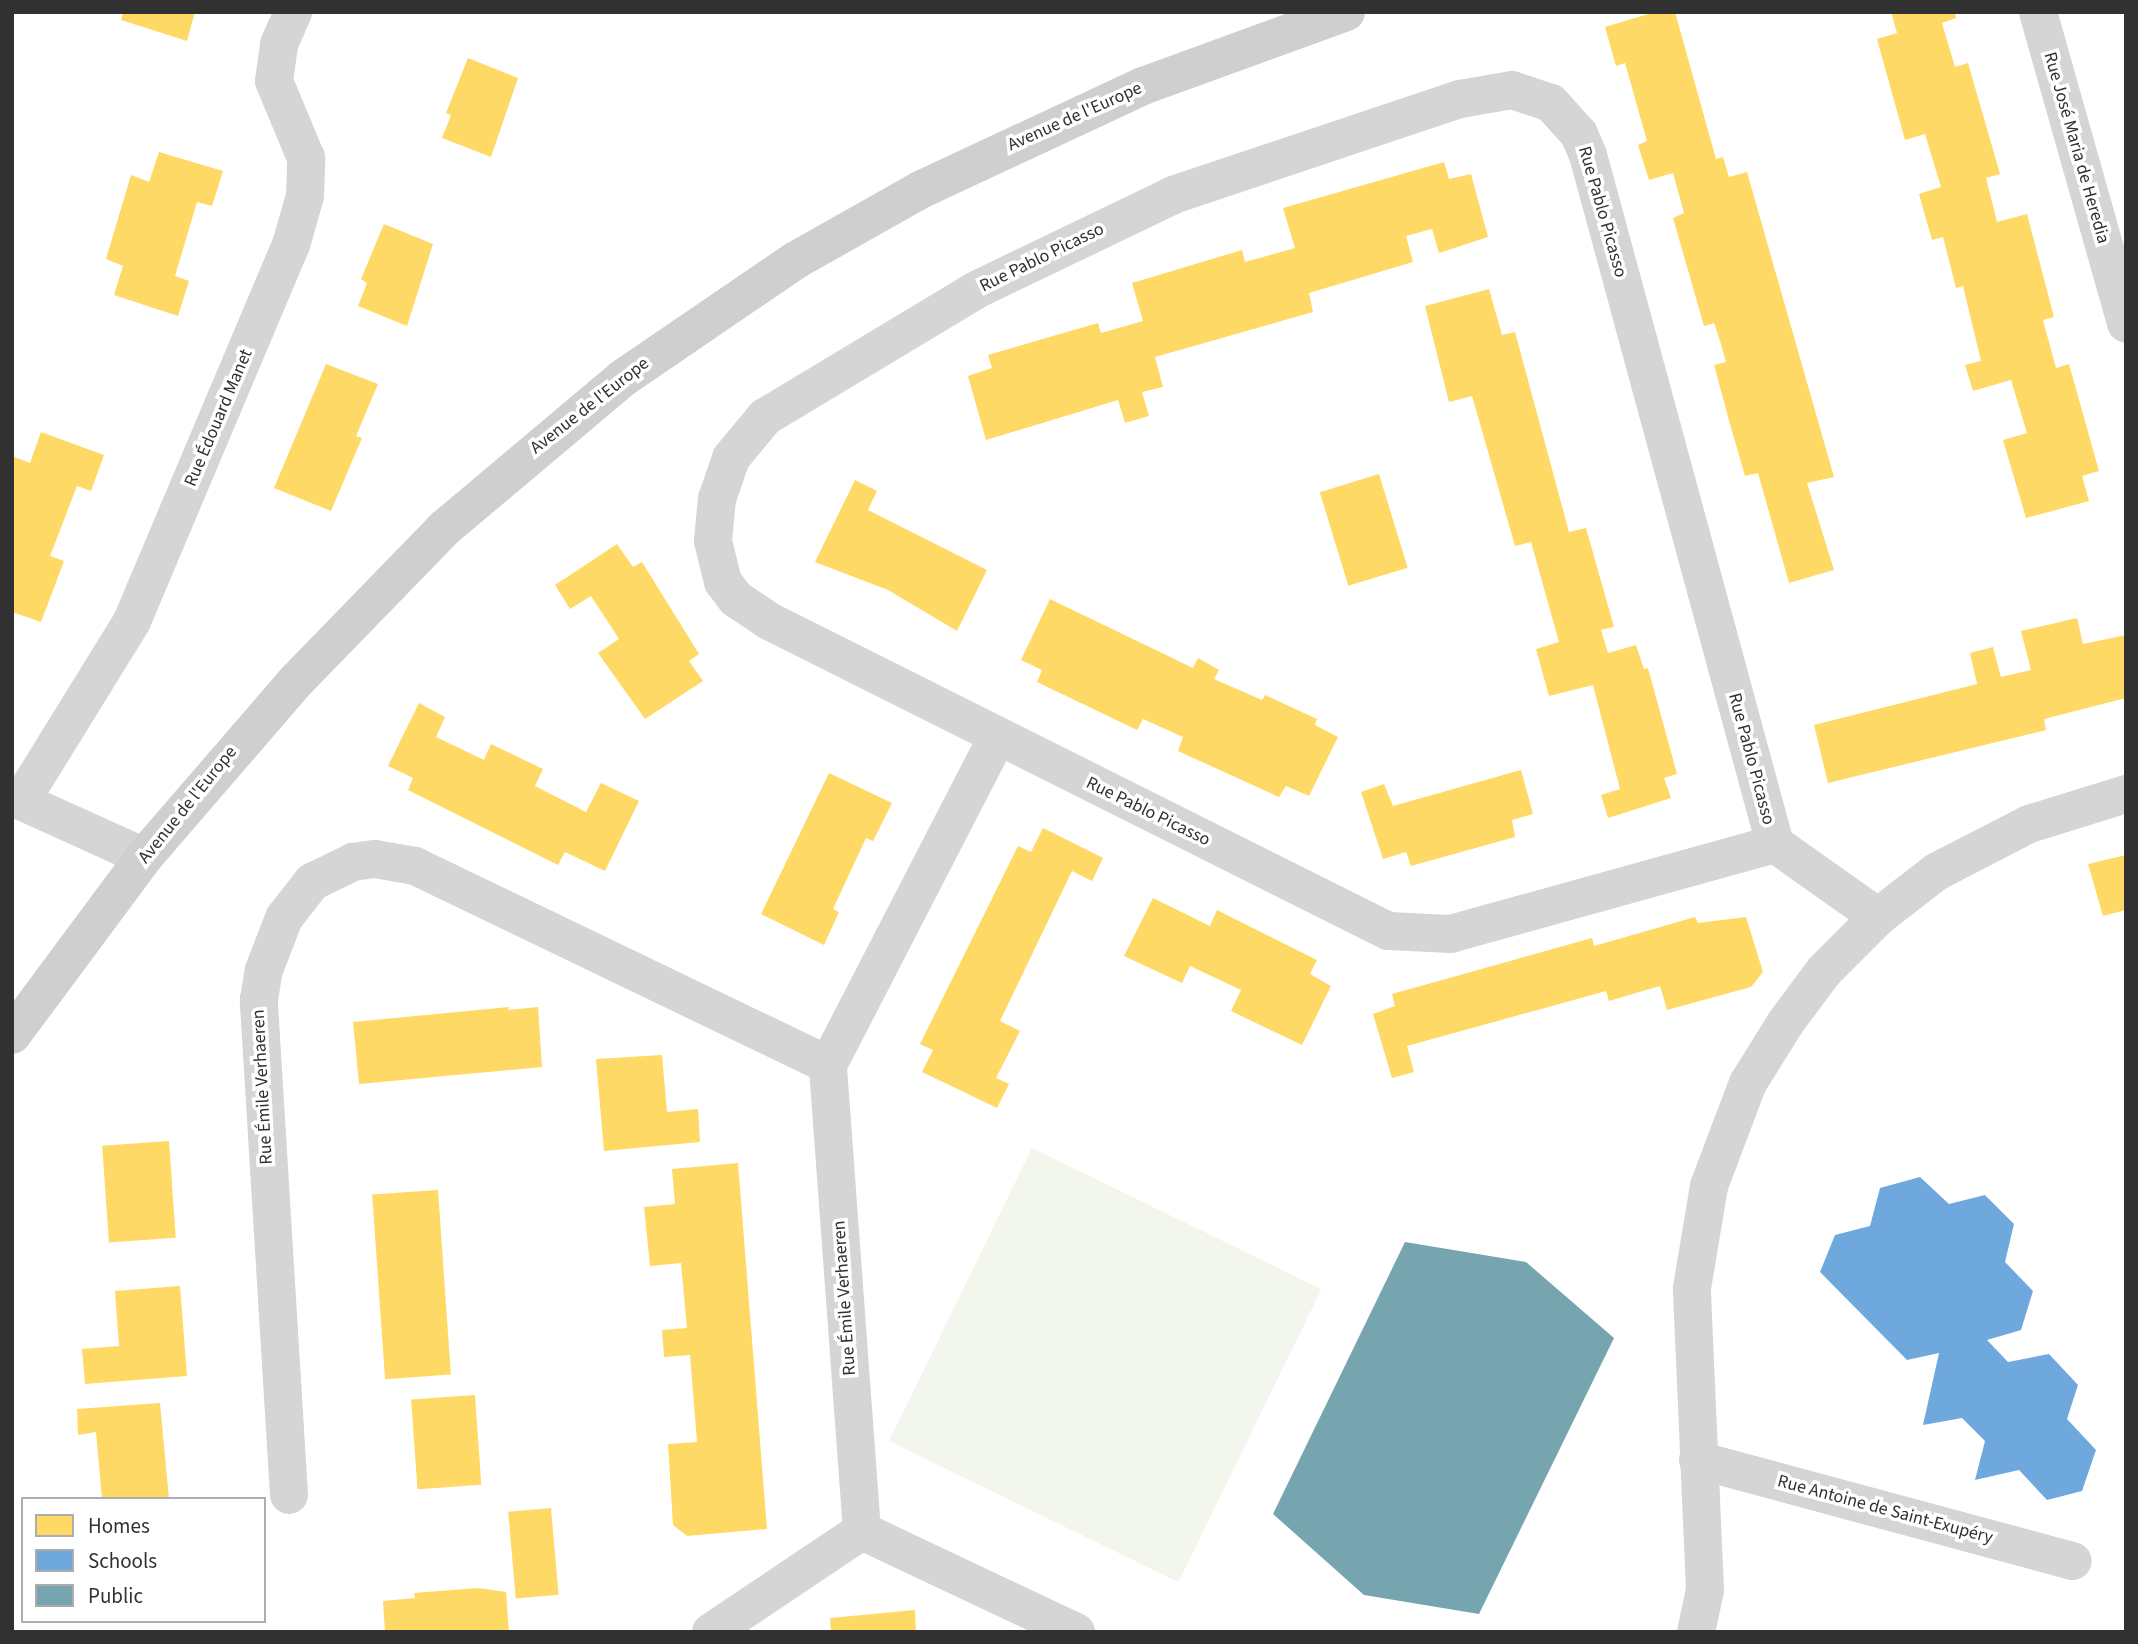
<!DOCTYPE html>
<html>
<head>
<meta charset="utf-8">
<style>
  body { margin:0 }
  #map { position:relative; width:2138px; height:1644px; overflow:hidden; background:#fff; font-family:"Source Sans 3",sans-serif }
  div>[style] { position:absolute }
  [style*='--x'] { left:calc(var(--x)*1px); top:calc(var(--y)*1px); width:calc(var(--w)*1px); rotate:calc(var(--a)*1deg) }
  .green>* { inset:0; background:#f2f6ed; transform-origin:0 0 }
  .homes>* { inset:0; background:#ffd966; transform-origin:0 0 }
  .schools>* { inset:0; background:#6fa8dc }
  .public>* { inset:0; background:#76a5af }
  .street>* { height:38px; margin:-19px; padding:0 19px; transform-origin:19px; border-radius:19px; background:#d5d5d5 }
  .secondary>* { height:38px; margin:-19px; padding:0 19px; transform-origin:19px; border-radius:19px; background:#cfcfcf }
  span { translate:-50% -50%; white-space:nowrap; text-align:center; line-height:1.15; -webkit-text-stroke:7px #fff; paint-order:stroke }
  .street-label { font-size:18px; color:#313131 }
  .frame { position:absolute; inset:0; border:14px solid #313131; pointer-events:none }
  .legend { position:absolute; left:21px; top:1497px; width:245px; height:126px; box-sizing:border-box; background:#fff; border:2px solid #adadad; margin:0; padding:9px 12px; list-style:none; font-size:21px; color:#313131 }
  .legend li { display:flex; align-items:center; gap:14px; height:35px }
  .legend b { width:35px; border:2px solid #adadad }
</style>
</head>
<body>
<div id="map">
  <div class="green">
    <div style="left:1032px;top:1148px;width:322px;height:326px;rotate:26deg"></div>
  </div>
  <div class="homes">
    <div style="clip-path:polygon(123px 12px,195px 12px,187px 41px,121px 20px)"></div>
    <div style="clip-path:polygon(1655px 12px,1675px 12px,1716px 159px,1723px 157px,1729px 177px,1747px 172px,1834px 477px,1807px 483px,1834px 570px,1789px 583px,1758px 473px,1745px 476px,1730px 424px,1714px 365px,1726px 362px,1720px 341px,1714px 323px,1704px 326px,1673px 218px,1684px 213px,1673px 173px,1649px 180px,1638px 145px,1647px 141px,1625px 63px,1616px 66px,1605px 27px)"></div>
    <div style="clip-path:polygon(1891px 12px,1955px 12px,1956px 18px,1942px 23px,1955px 67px,1968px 63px,2000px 174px,1986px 178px,1997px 222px,2027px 214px,2054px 317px,2043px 320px,2056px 368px,2069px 364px,2099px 471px,2082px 476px,2089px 501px,2026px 518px,2003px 440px,2027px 433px,2011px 380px,1973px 391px,1965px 365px,1981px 361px,1963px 286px,1956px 288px,1943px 237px,1932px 240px,1919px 194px,1941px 187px,1925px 134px,1905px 140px,1877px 39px,1897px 33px)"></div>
    <div style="clip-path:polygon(468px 58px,518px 78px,491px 157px,442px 138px,451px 115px,446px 113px)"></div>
    <div style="clip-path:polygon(159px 152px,223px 171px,212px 206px,197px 202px,175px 276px,189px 281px,178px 316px,114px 295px,123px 266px,106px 259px,131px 175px,149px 182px)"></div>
    <div style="clip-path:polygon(1444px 162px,1449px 179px,1471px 174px,1488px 237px,1439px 253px,1432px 229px,1406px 236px,1413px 262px,1309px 293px,1313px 312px,1155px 357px,1163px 387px,1142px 392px,1149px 416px,1125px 423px,1118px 400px,986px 440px,968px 376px,992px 368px,988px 355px,1098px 323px,1101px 333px,1143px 321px,1132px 283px,1242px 250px,1245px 262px,1295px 248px,1283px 208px)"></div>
    <div style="clip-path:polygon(384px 224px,433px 244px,407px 326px,358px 306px,367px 283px,361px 279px)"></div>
    <div style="clip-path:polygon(1489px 289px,1502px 335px,1515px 332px,1569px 532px,1586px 528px,1614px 627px,1601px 630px,1608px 653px,1636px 645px,1644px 669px,1648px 668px,1677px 774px,1664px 778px,1671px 798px,1608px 818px,1601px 795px,1620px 789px,1593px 685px,1549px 696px,1536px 649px,1559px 642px,1531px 542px,1515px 546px,1472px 396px,1449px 402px,1425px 306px)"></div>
    <div style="clip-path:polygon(326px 364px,378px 384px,356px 436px,362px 438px,331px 511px,274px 488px)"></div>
    <div style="clip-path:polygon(41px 432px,104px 455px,91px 491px,77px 486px,64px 520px,50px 556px,64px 561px,41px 622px,12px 612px,12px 456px,30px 463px)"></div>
    <div style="left:1379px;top:474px;width:98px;height:62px;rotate:73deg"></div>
    <div style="clip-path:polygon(855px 480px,877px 491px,868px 510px,987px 570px,957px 631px,888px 590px,815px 562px)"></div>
    <div style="clip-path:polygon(617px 544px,633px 567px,642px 562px,699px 654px,689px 661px,703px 681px,645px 719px,598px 653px,619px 639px,591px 596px,570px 609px,555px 585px)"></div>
    <div style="clip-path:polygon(1050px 599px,1193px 668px,1198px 658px,1219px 670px,1214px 679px,1262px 700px,1265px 695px,1317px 719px,1315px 725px,1338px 737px,1309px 796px,1286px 786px,1279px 797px,1178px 751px,1183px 737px,1143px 719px,1137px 730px,1037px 682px,1042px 670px,1021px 660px)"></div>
    <div style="clip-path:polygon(2077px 618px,2083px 644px,2126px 635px,2126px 698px,2044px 719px,2046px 730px,1828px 783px,1814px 725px,1977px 684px,1970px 653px,1993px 647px,2001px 677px,2031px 670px,2021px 631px)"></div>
    <div style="clip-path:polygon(419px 703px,445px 717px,436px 737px,484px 760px,491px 744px,543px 769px,535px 786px,586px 812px,601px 783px,639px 801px,605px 871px,565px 852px,558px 865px,408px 790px,413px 778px,388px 766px)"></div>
    <div style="clip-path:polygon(1521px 770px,1533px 814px,1512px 820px,1515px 837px,1411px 866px,1406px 852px,1383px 859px,1361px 792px,1384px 784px,1393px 806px)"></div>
    <div style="clip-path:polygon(829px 773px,892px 803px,873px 841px,866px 838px,833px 909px,839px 912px,824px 945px,761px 914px)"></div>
    <div style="clip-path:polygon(1043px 828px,1103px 858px,1092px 881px,1072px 871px,1000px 1021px,1020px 1031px,996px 1078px,1009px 1084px,997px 1108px,922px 1072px,933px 1050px,920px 1044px,1018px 846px,1031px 852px)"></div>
    <div style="clip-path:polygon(2126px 855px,2126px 910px,2103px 916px,2088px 864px)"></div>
    <div style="clip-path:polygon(1153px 898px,1210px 926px,1217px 910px,1317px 960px,1310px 974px,1331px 986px,1302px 1045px,1231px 1011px,1241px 990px,1190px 966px,1182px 983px,1124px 956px)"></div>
    <div style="clip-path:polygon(1695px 917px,1698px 923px,1746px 917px,1763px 972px,1751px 987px,1667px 1010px,1660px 986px,1609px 1001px,1606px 991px,1407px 1046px,1414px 1072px,1392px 1078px,1373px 1014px,1395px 1006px,1392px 994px,1592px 938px,1594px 946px)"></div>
    <div style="clip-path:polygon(509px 1007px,508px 1010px,538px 1007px,542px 1067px,359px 1084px,353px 1022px)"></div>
    <div style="clip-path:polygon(662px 1055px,667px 1112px,698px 1109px,700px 1142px,604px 1151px,596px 1059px)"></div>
    <div style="left:169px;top:1141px;width:97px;height:67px;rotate:86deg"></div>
    <div style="clip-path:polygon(738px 1163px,767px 1529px,687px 1536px,673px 1525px,668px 1444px,697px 1442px,690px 1355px,664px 1357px,662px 1330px,687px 1328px,681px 1263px,650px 1266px,644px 1207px,675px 1204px,672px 1169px)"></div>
    <div style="left:438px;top:1190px;width:185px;height:66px;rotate:86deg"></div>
    <div style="clip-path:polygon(180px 1286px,187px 1376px,85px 1384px,82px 1349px,119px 1346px,115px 1291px)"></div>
    <div style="left:475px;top:1395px;width:90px;height:64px;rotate:86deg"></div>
    <div style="clip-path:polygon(160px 1403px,169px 1499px,102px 1499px,96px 1432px,78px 1435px,77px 1409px)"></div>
    <div style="left:551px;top:1508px;width:87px;height:43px;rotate:85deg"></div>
    <div style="clip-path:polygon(478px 1588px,506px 1592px,509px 1632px,385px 1632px,383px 1601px,415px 1598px,414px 1593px)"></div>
    <div style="clip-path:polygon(915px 1610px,916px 1632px,831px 1632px,830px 1618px)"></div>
  </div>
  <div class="schools">
    <div style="clip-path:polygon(1920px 1177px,1949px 1204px,1985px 1195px,2014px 1224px,2005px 1262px,2033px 1291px,2021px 1330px,1987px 1340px,2008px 1362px,2049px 1354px,2078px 1385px,2067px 1419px,2096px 1450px,2082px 1491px,2047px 1500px,2019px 1470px,1975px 1480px,1985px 1441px,1962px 1418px,1923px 1425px,1939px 1353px,1907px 1360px,1820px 1272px,1835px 1235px,1870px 1226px,1880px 1188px)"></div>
  </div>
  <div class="public">
    <div style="clip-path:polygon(1405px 1242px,1526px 1262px,1614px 1338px,1479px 1614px,1364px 1595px,1273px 1514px)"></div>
  </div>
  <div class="street">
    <div style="--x:2038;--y:12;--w:324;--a:74.2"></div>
    <div style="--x:1512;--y:90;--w:41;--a:18.4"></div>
    <div style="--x:1551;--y:103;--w:42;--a:47.9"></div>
    <div style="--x:1579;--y:134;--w:23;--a:67"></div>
    <div style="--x:1588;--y:155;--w:714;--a:74.82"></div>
    <div style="--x:1775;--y:844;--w:336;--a:164.5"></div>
    <div style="--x:1451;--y:934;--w:63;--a:-177.3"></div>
    <div style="--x:1388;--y:931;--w:692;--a:-153.4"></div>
    <div style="--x:769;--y:621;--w:40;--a:-146"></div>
    <div style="--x:736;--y:599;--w:21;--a:-127"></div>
    <div style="--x:723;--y:582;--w:42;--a:-103.7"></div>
    <div style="--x:713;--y:541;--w:42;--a:-84.6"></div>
    <div style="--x:717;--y:499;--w:43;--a:-71.1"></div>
    <div style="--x:731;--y:458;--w:53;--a:-50.3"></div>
    <div style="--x:765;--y:417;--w:246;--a:-31"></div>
    <div style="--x:976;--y:290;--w:219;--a:-25.7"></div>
    <div style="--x:1173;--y:195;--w:303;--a:-18.5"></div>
    <div style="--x:1460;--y:99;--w:53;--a:-9.8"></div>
    <div style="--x:12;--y:797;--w:145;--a:24.4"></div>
    <div style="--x:21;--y:801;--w:211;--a:-58.3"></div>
    <div style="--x:132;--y:621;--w:408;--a:-67.1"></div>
    <div style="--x:291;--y:245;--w:51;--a:-74.1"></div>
    <div style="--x:305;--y:196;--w:38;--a:-88"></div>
    <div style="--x:306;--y:158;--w:83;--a:-112.6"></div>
    <div style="--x:274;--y:81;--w:37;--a:-82"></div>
    <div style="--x:279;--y:44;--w:35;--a:-66"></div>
    <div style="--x:1775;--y:844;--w:126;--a:35.3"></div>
    <div style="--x:1698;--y:1460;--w:388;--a:15.1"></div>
    <div style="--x:289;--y:1495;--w:496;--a:-93.5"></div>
    <div style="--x:259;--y:1000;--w:30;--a:-81"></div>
    <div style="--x:264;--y:970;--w:56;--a:-69"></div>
    <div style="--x:284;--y:918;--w:46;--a:-52.1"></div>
    <div style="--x:312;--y:882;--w:46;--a:-26"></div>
    <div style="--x:353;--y:862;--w:22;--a:-8"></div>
    <div style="--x:375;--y:859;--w:41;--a:9.9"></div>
    <div style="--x:415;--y:866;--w:458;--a:25.7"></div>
    <div style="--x:862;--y:1531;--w:467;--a:-94.2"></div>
    <div style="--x:828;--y:1065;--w:369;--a:-62.7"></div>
    <div style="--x:711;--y:1632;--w:182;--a:-33.8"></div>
    <div style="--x:862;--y:1531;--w:237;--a:25.3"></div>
    <div style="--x:1696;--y:1632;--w:43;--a:-77.9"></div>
    <div style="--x:1705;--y:1590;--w:302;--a:-92.5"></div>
    <div style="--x:1692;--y:1288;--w:103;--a:-80.5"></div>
    <div style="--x:1709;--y:1186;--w:110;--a:-69.3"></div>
    <div style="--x:1748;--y:1083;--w:72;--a:-58.1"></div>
    <div style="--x:1786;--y:1022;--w:64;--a:-53.3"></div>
    <div style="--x:1824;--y:971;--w:76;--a:-45"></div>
    <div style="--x:1878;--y:917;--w:73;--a:-37.8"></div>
    <div style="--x:1936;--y:872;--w:105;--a:-27.3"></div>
    <div style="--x:2029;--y:824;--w:102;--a:-17.2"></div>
  </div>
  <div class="secondary">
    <div style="--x:12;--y:1035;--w:222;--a:-53.4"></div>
    <div style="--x:144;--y:857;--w:234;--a:-49.2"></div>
    <div style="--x:297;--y:680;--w:214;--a:-45.8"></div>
    <div style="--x:446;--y:527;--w:231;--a:-40.1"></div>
    <div style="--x:623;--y:378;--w:209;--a:-34.3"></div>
    <div style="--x:796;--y:260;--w:142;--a:-29.4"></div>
    <div style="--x:920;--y:190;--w:246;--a:-25"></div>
    <div style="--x:1143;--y:86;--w:216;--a:-20"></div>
  </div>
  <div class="street-label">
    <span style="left:1075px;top:117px;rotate:-24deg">Avenue de l'Europe</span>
    <span style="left:2076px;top:148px;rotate:74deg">Rue José Maria de Heredia</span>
    <span style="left:1602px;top:212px;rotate:74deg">Rue Pablo Picasso</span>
    <span style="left:1042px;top:258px;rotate:-26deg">Rue Pablo Picasso</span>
    <span style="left:590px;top:406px;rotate:-38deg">Avenue de l'Europe</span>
    <span style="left:219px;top:418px;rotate:-67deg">Rue Édouard Manet</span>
    <span style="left:1751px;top:759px;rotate:75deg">Rue Pablo Picasso</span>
    <span style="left:188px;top:805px;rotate:-51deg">Avenue de l'Europe</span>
    <span style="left:1148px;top:812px;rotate:26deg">Rue Pablo Picasso</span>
    <span style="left:263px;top:1087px;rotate:-93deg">Rue Émile Verhaeren</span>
    <span style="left:845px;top:1298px;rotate:-94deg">Rue Émile Verhaeren</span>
    <span style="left:1885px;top:1510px;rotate:15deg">Rue Antoine de Saint-Exupéry</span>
  </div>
  <div class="frame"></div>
  <ul class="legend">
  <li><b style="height:19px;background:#ffd966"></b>Homes</li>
  <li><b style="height:19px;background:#6fa8dc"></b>Schools</li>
  <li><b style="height:19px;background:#76a5af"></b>Public</li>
  </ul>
</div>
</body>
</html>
